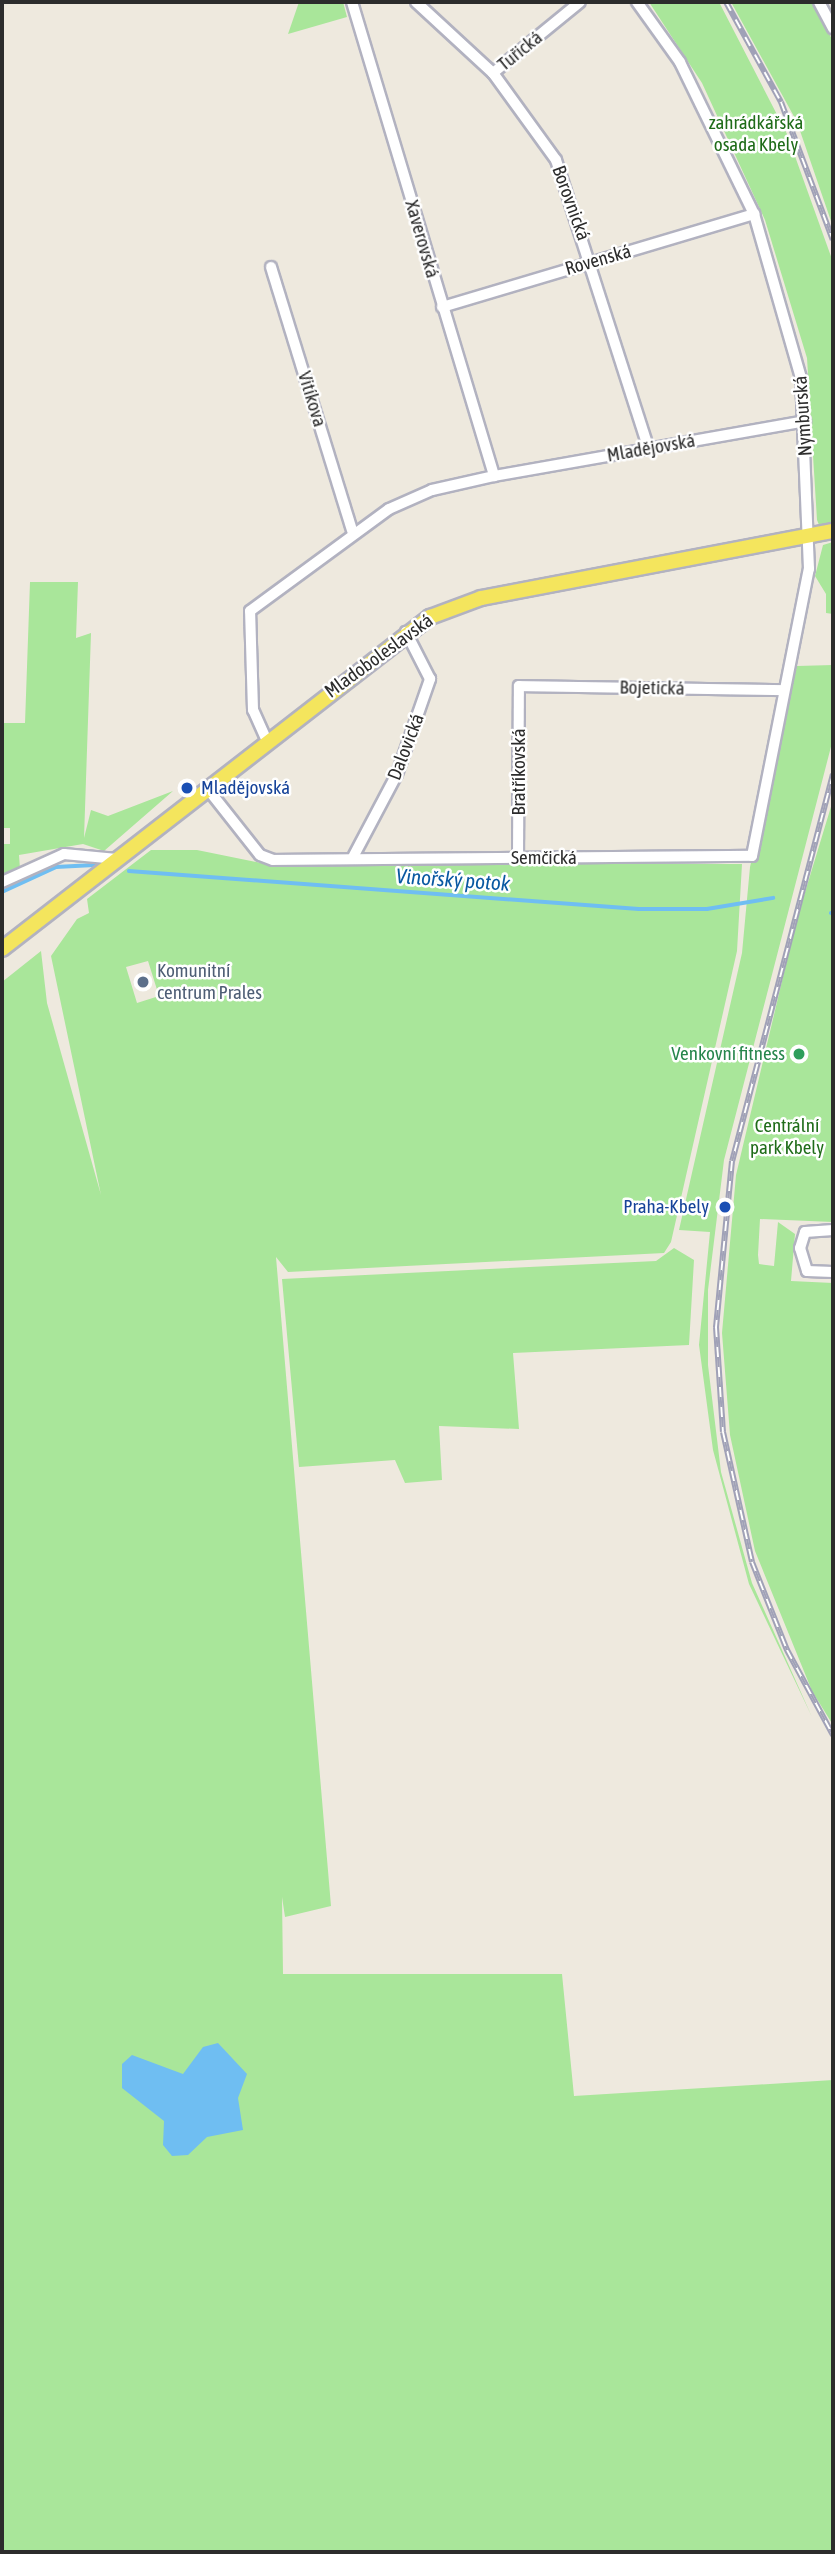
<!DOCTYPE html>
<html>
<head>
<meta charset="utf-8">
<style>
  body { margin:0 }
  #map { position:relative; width:835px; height:2554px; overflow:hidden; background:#eee9de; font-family:"Asap Condensed",sans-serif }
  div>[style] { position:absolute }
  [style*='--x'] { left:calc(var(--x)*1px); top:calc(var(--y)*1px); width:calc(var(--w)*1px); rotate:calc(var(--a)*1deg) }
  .green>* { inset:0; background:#a9e69a }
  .water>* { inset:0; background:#6fbef2 }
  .stream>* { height:3.5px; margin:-1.75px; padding:0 1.75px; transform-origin:1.75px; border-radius:1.75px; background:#6fbef2 }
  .roads { filter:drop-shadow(2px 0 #b2b2c0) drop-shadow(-2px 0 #b2b2c0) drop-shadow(0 2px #b2b2c0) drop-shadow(0 -2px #b2b2c0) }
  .minor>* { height:10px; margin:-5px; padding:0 5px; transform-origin:5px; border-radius:5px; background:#fff }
  .major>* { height:14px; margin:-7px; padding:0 7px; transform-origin:7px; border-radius:7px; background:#f4e55d }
  .rail>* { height:6px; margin-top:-3px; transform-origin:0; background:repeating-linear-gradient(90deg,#fff 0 10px,#a0a1b7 0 20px); box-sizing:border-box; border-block:2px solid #a0a1b7 }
  .dots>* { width:19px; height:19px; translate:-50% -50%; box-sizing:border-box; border:4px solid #fff; border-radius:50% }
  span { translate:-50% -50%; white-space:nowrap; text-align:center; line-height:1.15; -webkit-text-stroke:5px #fff; paint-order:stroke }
  .street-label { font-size:19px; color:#2c2c2c }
  .park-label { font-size:19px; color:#1f6c19 }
  .transit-label { font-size:19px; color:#164399 }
  .left { translate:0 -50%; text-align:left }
  .right { translate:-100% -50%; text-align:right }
  .service-label { font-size:19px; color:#4e5e75 }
  .leisure-label { font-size:19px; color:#27864d }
  .water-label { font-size:21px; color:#0a59a2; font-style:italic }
  .frame { position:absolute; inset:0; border:4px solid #2c2c2c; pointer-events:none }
</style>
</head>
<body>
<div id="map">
  <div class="green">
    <div style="clip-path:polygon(299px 2px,343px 2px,347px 17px,288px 34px)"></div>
    <div style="clip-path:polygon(649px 2px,719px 2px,787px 134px,833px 262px,833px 522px,819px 525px,817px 520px,807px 358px,765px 220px,702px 83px)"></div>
    <div style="clip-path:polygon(731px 2px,812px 2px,833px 41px,833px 227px,797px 122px)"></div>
    <div style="clip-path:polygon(833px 542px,833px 614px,826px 613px,826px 594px,815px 576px,823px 545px)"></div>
    <div style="clip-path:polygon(30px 582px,78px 582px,76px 638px,91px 633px,84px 838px,91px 810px,108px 816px,173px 791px,104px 851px,83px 844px,19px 855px,20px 869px,2px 880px,2px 844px,10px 844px,10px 828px,2px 828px,2px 723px,25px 723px)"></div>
    <div style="clip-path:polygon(833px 665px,833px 739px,724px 1160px,708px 1290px,708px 1365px,721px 1472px,752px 1583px,812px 1717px,749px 1584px,713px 1450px,699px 1345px,710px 1232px,679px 1230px,742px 953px,750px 867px,797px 666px)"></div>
    <div style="clip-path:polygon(833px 800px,833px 1222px,760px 1219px,758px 1255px,759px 1264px,774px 1266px,778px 1222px,795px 1234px,791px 1281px,833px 1283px,833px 1725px,812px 1691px,755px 1551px,730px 1435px,722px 1333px,736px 1175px,796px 922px)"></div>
    <div style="clip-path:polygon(evenodd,151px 850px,197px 850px,266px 864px,742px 864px,737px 951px,671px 1242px,664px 1253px,288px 1272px,276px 1257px,331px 1906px,285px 1917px,282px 1897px,283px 1974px,562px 1974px,574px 2096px,833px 2080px,833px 2552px,2px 2552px,2px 982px,41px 951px,47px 1003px,101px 1195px,51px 956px,77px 919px,89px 913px,87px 899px,151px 850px,148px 961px,159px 996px,137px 1003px,126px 967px,148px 961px)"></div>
    <div style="clip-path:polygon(674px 1248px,694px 1260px,689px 1345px,513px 1353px,519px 1429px,439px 1426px,442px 1480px,405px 1483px,395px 1460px,299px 1467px,282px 1279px,656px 1261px)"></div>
  </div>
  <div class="water">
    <div style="clip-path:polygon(218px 2043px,247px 2074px,238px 2098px,243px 2130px,207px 2137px,188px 2155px,172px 2156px,163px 2145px,164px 2121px,122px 2088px,122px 2064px,132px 2055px,183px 2074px,203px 2047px)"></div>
  </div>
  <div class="stream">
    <div style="--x:129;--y:871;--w:511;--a:4.26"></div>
    <div style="--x:639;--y:909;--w:68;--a:0"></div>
    <div style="--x:707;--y:909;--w:67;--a:-9.5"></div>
    <div style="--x:2;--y:892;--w:60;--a:-24.8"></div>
    <div style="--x:56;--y:867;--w:38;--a:-3"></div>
    <div style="--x:831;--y:913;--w:2;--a:0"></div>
  </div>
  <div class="roads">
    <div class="minor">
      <div style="--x:352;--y:2;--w:495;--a:73.3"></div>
      <div style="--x:416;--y:2;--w:105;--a:42.7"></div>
      <div style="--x:493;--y:73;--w:107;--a:54.1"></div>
      <div style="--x:556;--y:160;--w:304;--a:72.2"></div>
      <div style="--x:819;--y:2;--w:30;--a:62"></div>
      <div style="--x:493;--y:73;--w:112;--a:-39.2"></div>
      <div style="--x:271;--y:267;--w:276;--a:72.9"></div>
      <div style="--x:442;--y:307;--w:326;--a:-16.6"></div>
      <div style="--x:267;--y:741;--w:34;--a:-114"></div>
      <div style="--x:253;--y:710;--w:99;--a:-91.7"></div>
      <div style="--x:250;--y:611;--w:172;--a:-36.3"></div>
      <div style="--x:389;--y:509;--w:47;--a:-23.8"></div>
      <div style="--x:432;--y:490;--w:64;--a:-12.7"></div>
      <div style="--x:494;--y:476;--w:316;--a:-10"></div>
      <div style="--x:207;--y:788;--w:85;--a:51.7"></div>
      <div style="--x:260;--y:855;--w:14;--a:21"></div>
      <div style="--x:273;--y:860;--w:479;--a:-0.5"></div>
      <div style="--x:752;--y:856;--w:293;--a:-78.8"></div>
      <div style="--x:809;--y:569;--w:191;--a:-92.4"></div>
      <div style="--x:801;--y:378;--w:171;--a:-106"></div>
      <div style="--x:754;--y:214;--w:169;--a:-116"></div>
      <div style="--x:680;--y:62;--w:74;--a:-125.6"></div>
      <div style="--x:518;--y:858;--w:172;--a:-89.7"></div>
      <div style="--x:519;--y:686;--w:265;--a:0.9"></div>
      <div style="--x:352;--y:859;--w:96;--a:-62.1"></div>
      <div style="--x:397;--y:774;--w:101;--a:-70.8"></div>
      <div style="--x:430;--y:679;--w:53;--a:-117.1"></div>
      <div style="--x:2;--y:882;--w:68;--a:-24.3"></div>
      <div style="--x:64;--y:854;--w:53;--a:5.4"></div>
      <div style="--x:833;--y:1230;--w:28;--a:176"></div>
      <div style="--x:805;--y:1232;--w:17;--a:107"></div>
      <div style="--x:800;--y:1248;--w:24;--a:73"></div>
      <div style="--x:807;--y:1271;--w:26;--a:2"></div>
    </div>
    <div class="major">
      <div style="--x:2;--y:949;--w:542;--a:-37.8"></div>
      <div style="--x:430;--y:617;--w:54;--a:-20.4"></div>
      <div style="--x:481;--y:598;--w:358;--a:-10.8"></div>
    </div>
  </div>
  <div class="rail">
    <div style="--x:726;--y:2;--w:114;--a:61.2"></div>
    <div style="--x:781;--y:102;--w:147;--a:69.4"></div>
    <div style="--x:833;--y:774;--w:400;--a:104.6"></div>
    <div style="--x:732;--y:1161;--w:167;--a:95.5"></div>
    <div style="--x:716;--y:1327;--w:105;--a:86.2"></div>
    <div style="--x:723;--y:1432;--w:133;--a:77.4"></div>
    <div style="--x:752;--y:1562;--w:95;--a:68.3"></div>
    <div style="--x:787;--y:1650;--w:97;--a:61.6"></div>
  </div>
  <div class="dots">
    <div style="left:187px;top:788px;background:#1a4fb4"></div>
    <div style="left:143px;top:982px;background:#5c6f8a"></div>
    <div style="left:799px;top:1054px;background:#2e9e5b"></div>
    <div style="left:725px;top:1207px;background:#1a4fb4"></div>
  </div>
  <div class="street-label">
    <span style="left:520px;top:51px;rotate:-39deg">Tuřická</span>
    <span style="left:571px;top:203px;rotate:70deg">Borovnická</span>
    <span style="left:422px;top:239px;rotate:74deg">Xaverovská</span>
    <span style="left:598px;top:260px;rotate:-16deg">Rovenská</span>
    <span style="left:312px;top:399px;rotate:73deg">Vitíkova</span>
    <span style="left:803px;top:416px;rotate:-94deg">Nymburská</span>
    <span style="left:651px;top:448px;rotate:-10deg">Mladějovská</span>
    <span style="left:379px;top:656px;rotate:-36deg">Mladoboleslavská</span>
    <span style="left:652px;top:688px;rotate:1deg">Bojetická</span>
    <span style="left:406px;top:747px;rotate:-69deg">Dalovická</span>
    <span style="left:519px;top:772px;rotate:-90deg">Bratříkovská</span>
    <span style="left:544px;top:858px">Semčická</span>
  </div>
  <div class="park-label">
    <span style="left:756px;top:134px">zahrádkářská<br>osada Kbely</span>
    <span style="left:787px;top:1137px">Centrální<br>park Kbely</span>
  </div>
  <div class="transit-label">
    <span class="left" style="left:201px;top:788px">Mladějovská</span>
    <span class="right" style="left:709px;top:1207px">Praha-Kbely</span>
  </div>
  <div class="service-label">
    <span class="left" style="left:157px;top:982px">Komunitní<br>centrum Prales</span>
  </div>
  <div class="leisure-label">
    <span class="right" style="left:785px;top:1054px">Venkovní fitness</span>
  </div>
  <div class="water-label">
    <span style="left:453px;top:879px;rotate:4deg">Vinořský potok</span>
  </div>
  <div class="frame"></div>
</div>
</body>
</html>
